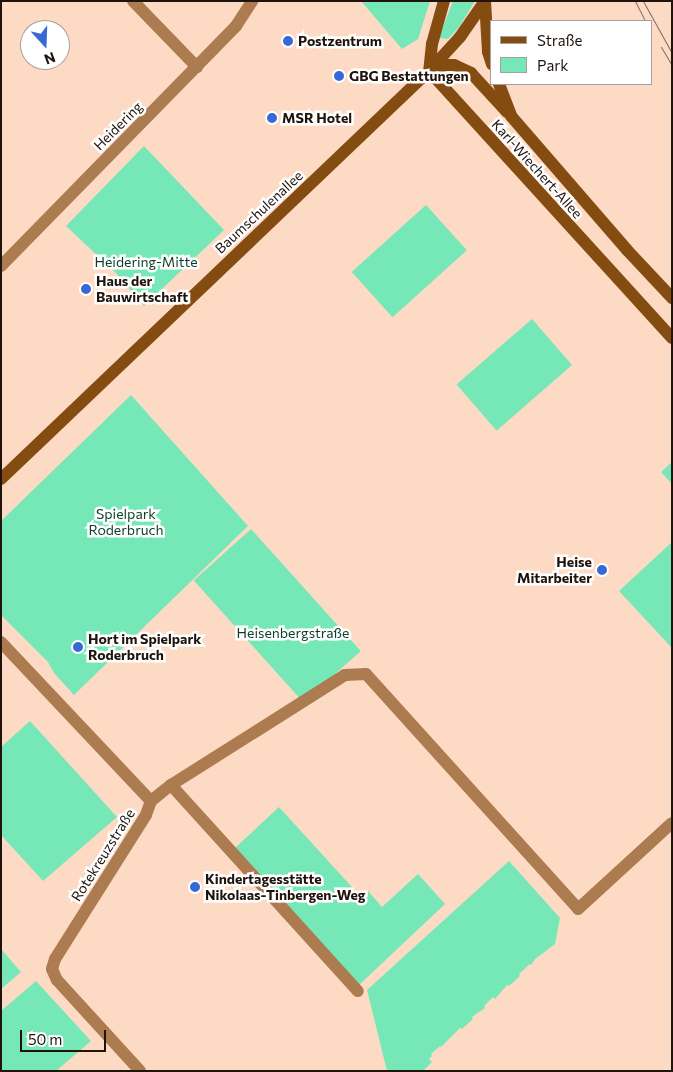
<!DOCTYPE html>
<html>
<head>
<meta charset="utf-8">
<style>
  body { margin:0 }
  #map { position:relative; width:673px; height:1072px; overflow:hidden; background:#fddac4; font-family:Commissioner,sans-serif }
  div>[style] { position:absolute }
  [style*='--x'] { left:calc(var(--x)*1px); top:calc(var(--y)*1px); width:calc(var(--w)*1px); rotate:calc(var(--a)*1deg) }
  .green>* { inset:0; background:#76e8b8; transform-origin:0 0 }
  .street>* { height:12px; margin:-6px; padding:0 6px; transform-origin:6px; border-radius:6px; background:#ac7b50 }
  .secondary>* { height:12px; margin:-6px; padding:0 6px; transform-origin:6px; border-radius:6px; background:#844c10 }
  .tram>* { height:1px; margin:-0.5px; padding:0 0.5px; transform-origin:0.5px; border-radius:0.5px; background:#806a5c }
  .dots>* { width:14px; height:14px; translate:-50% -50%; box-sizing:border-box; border:2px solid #fff; border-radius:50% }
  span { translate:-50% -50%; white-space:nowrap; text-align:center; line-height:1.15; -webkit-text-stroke:5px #fff; paint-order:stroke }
  .poi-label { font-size:14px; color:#1f130c; font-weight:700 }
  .left { translate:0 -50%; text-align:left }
  .right { translate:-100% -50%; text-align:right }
  .street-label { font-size:14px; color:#1f130c }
  .park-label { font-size:14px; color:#0a3e2c }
  .frame { position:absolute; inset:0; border:2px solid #1f130c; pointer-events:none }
  .legend { position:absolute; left:490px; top:20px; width:162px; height:65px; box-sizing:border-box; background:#fff; border:1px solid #a5a19e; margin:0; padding:6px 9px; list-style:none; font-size:15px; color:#1f130c }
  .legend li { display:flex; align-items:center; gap:10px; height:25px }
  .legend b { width:25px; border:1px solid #a5a19e }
  .north { position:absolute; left:20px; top:20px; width:50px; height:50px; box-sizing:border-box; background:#fff; border:1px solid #a5a19e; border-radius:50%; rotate:160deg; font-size:14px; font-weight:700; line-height:20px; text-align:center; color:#1f130c }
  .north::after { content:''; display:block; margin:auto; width:18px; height:22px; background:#3867d7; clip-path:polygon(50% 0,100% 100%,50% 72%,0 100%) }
  .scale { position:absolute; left:20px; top:1030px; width:86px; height:22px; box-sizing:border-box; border:2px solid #1f130c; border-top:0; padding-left:6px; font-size:15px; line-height:18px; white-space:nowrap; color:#1f130c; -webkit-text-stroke:4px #fff; paint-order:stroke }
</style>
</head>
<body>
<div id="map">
  <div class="green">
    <div style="clip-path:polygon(361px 1px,430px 1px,418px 39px,402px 49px)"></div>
    <div style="clip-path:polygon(453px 1px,475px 1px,459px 27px,448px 39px,439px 38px)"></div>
    <div style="clip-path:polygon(144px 146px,224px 230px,144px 306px,116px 273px,66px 226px)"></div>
    <div style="left:426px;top:205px;width:61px;height:100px;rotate:48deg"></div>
    <div style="left:532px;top:319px;width:61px;height:100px;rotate:49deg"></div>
    <div style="clip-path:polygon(131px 395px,248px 526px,74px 695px,54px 673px,48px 662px,1px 615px,1px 521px)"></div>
    <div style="clip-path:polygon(672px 462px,672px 484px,661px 472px)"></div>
    <div style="left:251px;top:529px;width:164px;height:77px;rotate:48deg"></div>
    <div style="clip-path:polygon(672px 542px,672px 648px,619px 591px)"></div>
    <div style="clip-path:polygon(30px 721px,117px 817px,43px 881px,1px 835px,1px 747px)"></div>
    <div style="clip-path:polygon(279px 807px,361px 897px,368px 891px,382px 907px,418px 874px,445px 904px,359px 985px,235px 848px)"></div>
    <div style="clip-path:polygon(509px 861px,560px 918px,555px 944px,535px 959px,531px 965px,530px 964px,519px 974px,520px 976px,509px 986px,507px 985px,495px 999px,493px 997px,484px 1006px,485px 1008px,472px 1017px,473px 1019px,462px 1029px,460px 1028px,441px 1047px,440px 1046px,431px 1054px,432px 1056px,429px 1059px,432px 1062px,423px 1071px,387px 1071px,367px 990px)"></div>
    <div style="clip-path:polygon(1px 949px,21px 972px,1px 989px)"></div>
    <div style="clip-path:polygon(36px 981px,91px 1041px,56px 1071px,1px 1071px,1px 1011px)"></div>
  </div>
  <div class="street">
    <div style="--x:133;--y:1;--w:92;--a:45.9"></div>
    <div style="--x:1;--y:266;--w:336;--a:-45.6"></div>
    <div style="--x:236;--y:26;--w:30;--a:-57"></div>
    <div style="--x:1;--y:642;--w:219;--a:46.7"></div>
    <div style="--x:151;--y:801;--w:15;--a:110"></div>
    <div style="--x:146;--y:815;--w:170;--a:122.3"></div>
    <div style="--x:55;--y:959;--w:10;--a:107"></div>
    <div style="--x:52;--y:969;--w:12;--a:66"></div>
    <div style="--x:57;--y:980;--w:123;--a:47.6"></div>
    <div style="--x:171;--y:785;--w:278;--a:47.8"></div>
    <div style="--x:151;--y:801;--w:26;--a:-39"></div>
    <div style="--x:171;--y:785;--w:206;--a:-32.3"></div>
    <div style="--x:345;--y:675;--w:21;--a:-3"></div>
    <div style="--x:366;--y:674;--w:316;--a:47.9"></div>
    <div style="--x:578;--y:909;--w:127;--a:-42.5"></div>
  </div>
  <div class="secondary">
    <div style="--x:444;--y:1;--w:45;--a:105.6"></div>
    <div style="--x:432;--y:44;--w:27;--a:96"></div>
    <div style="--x:429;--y:71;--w:361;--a:47.7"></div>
    <div style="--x:485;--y:1;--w:51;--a:86.6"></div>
    <div style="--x:488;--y:52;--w:13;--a:72"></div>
    <div style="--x:432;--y:70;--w:14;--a:-21"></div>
    <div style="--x:445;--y:65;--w:9;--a:0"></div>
    <div style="--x:454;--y:65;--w:19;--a:25"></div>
    <div style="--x:471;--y:73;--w:53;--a:47.3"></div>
    <div style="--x:499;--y:84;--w:34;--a:69"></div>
    <div style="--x:511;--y:116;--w:177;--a:49.1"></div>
    <div style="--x:627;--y:250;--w:66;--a:46.8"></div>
    <div style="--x:1;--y:479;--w:591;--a:-43.63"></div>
    <div style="--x:429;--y:71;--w:46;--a:-47.6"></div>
    <div style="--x:460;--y:37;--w:44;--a:-55.2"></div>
  </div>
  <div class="tram">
    <div style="--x:635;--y:1;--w:22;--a:63"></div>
    <div style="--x:643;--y:1;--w:60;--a:60.9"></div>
    <div style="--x:661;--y:47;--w:21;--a:59"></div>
  </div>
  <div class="dots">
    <div style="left:288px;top:41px;background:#3867d7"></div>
    <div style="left:339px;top:76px;background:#3867d7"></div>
    <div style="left:272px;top:118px;background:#3867d7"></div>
    <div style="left:86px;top:289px;background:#3867d7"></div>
    <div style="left:602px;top:570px;background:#3867d7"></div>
    <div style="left:78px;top:647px;background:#3867d7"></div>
    <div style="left:195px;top:887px;background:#3867d7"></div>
  </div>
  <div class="poi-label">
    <span class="left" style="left:298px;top:41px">Postzentrum</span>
    <span class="left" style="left:349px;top:76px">GBG Bestattungen</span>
    <span class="left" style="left:282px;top:118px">MSR Hotel</span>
    <span class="left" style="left:96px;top:289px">Haus der<br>Bauwirtschaft</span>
    <span class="right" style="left:592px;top:570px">Heise<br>Mitarbeiter</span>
    <span class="left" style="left:88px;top:647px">Hort im Spielpark<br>Roderbruch</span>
    <span class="left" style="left:205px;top:887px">Kindertagesstätte<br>Nikolaas-Tinbergen-Weg</span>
  </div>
  <div class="street-label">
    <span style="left:118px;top:126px;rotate:-45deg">Heidering</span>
    <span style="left:537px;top:169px;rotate:48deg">Karl-Wiechert-Allee</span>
    <span style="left:259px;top:212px;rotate:-43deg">Baumschulenallee</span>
    <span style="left:103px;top:855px;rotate:-58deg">Rotekreuzstraße</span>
  </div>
  <div class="park-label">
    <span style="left:146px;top:262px">Heidering-Mitte</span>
    <span style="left:126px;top:522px">Spielpark<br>Roderbruch</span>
    <span style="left:293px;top:633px">Heisenbergstraße</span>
  </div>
  <div class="frame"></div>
  <ul class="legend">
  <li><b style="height:6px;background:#844c10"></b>Straße</li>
  <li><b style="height:14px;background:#76e8b8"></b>Park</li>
  </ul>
  <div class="north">N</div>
  <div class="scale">50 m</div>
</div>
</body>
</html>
